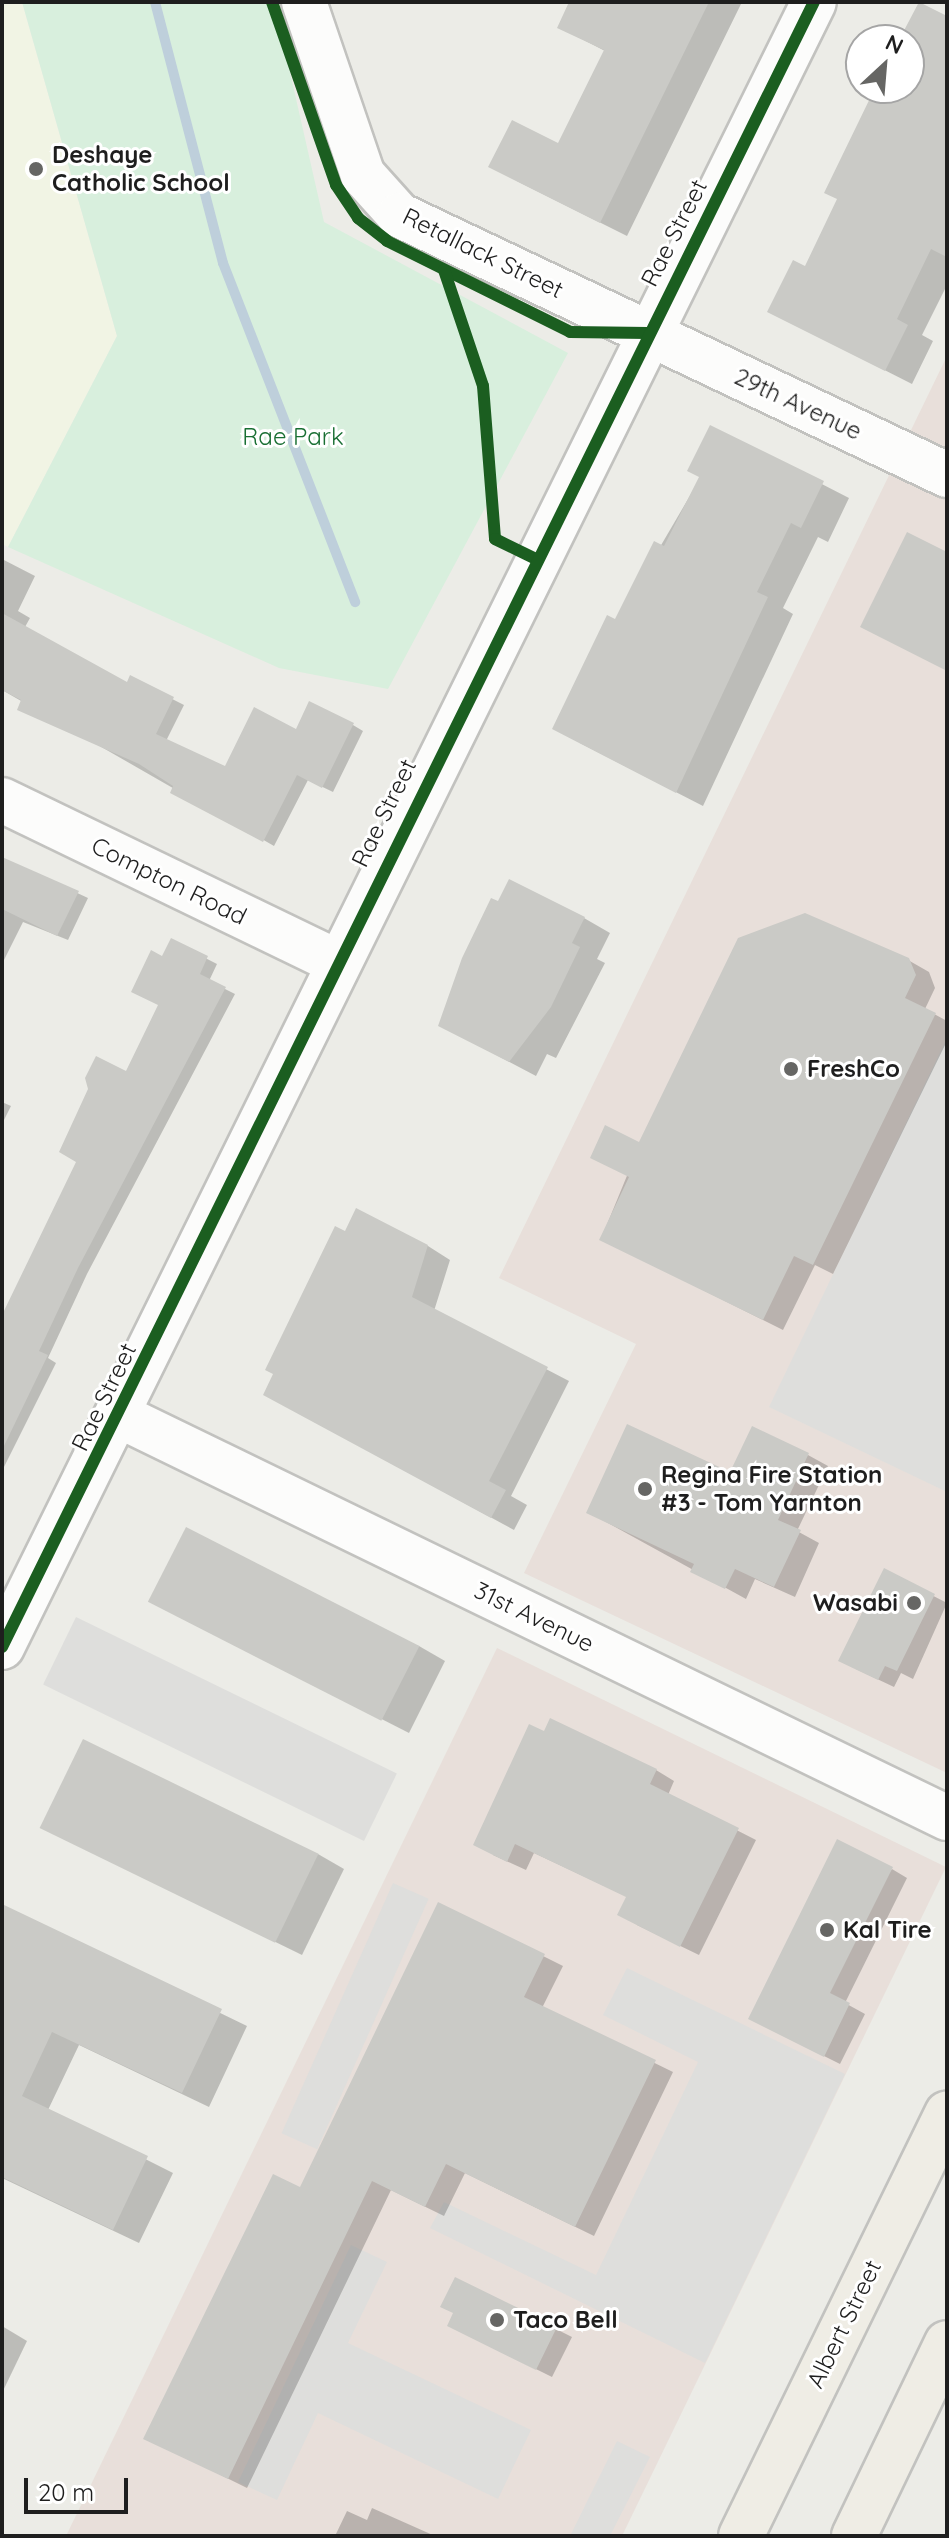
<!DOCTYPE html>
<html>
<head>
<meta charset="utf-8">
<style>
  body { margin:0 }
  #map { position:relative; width:949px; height:2538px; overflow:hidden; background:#ecece7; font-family:Quicksand,sans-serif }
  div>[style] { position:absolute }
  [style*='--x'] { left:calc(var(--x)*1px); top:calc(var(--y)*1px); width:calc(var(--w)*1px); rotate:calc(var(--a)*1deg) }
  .commercial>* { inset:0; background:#e8dfda }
  .education>* { inset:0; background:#f1f4e4 }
  .park>* { inset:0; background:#d8efdd }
  .parking>* { inset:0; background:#dededc; transform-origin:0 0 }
  .shadow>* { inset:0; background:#0003 }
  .stream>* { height:10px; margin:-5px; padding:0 5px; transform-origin:5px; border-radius:5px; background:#becfdb }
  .building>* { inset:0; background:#cacac6; transform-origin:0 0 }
  .roads { filter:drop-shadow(2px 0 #c2c2bf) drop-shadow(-2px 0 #c2c2bf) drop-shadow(0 2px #c2c2bf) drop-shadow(0 -2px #c2c2bf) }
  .minor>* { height:44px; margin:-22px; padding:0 22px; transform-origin:22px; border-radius:22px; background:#fcfcfb }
  .major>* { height:44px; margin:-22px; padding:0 22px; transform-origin:22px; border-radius:22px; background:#efede5 }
  .cycleway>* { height:12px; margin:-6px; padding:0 6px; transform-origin:6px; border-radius:6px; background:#1b5e20 }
  .dots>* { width:22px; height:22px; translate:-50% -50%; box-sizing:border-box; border:4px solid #fff; border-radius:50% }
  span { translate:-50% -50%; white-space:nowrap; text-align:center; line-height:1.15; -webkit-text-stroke:6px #fff; paint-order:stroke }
  .poi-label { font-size:24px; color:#1e1e1e; font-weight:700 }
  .left { translate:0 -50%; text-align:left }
  .right { translate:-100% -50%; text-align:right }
  .street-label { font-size:24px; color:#1e1e1e }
  .park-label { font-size:24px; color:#196f33 }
  .frame { position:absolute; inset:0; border:4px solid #1e1e1e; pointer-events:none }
  .north { position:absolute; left:845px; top:24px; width:80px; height:80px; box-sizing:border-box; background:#fff; border:2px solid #a5a5a5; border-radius:50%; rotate:26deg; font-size:22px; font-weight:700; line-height:32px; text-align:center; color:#1e1e1e }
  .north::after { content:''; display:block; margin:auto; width:28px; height:36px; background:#666664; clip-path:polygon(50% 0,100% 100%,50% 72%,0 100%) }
  .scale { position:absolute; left:24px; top:2478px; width:104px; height:36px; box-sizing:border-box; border:4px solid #1e1e1e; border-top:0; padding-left:10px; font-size:24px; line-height:28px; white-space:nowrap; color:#1e1e1e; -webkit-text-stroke:6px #fff; paint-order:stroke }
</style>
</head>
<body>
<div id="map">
  <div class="commercial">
    <div style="clip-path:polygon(947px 356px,947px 1773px,524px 1573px,636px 1344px,499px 1278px)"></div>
    <div style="clip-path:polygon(497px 1648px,946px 1867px,622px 2536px,66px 2536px)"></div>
  </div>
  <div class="education">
    <div style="clip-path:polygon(2px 2px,22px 2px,117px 336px,8px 547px,2px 544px)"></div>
  </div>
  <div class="park">
    <div style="clip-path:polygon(22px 2px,274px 2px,324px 222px,568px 353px,388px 689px,279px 668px,8px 547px,117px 336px)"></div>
  </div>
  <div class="parking">
    <div style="clip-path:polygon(947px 1038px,947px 1492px,769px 1407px)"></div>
    <div style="left:76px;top:1617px;width:357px;height:75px;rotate:26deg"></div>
    <div style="left:393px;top:1883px;width:39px;height:274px;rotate:24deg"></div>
    <div style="clip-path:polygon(627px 1968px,845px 2074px,705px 2363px,430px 2228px,444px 2202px,596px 2275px,698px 2062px,603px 2015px)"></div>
    <div style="clip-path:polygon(351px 2245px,387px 2262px,348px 2343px,531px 2430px,498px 2499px,318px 2413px,277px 2500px,238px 2482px)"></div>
    <div style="clip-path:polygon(617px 2441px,650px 2457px,610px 2536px,570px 2536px)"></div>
  </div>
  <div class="shadow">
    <div style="clip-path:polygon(571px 2px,742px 2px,627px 236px,517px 181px,559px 146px,605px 51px,559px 27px)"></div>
    <div style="clip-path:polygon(947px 18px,947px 285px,922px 335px,933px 341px,912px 384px,770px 312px,806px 269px,839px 199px,878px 88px,909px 88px,909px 40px,902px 40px)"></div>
    <div style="clip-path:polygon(711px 427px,849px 498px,828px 542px,818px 537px,783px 608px,793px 614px,703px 806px,580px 743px,616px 622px,701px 477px)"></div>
    <div style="clip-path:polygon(2px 559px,35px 576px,18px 611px,30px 618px,25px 627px,128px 685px,131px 678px,184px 705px,166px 741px,226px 768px,297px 732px,353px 725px,363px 731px,333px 792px,308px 780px,274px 846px,2px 690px)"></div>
    <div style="clip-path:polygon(2px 858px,88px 898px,68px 940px,23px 922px,2px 964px)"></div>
    <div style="clip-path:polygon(584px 918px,610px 933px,597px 959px,605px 963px,556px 1058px,547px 1054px,536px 1076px,440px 1025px)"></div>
    <div style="clip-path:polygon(172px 941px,217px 964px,209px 981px,235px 994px,87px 1274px,48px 1358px,56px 1363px,2px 1471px,7px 1308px,160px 1005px,163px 958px)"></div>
    <div style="clip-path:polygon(908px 960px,929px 972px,935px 988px,925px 1009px,947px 1021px,947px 1041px,833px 1274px,815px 1265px,783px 1330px,601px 1239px,640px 1144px)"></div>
    <div style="clip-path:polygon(2px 1102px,11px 1106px,2px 1124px)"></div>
    <div style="clip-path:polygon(345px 1234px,428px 1246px,450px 1260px,434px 1311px,569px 1381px,511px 1496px,527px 1505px,514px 1530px,288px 1407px)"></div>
    <div style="clip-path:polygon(808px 1455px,828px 1466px,797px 1531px,819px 1543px,795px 1597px,755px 1579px,746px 1599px,588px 1512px)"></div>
    <div style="clip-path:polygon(885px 1571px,947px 1603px,913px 1679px,901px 1673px,894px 1687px,856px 1669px)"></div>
    <div style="clip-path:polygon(150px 1601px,419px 1646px,445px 1661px,409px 1733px)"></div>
    <div style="clip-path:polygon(544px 1734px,656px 1770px,674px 1781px,668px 1795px,756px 1840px,699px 1955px,637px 1925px,628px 1897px,534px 1853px,526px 1870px,493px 1855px)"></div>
    <div style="clip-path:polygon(43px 1828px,318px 1854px,344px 1869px,302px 1955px)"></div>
    <div style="clip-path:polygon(892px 1869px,907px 1878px,845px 2003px,865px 2014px,840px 2064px,766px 2027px)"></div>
    <div style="clip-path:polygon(439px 1904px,563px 1966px,542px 2008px,673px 2072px,594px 2236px,465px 2173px,444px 2216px,391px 2190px,247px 2488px,146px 2438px,301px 2189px)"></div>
    <div style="clip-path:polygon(2px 1907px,247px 2026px,209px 2107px,79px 2045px,48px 2110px,173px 2173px,139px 2243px,2px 2178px)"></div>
    <div style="clip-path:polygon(456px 2279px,572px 2337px,552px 2377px,465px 2334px,455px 2313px)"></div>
    <div style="clip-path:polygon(2px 2326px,27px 2341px,2px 2393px)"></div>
    <div style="clip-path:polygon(372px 2508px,435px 2536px,335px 2536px,347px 2511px,367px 2520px)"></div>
  </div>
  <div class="stream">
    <div style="--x:155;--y:2;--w:270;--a:75.4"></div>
    <div style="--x:223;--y:263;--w:364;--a:68.7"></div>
  </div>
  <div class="building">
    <div style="clip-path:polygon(569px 2px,709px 2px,600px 223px,488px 167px,512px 120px,558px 143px,604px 50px,557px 28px)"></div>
    <div style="clip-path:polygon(919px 2px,947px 16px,947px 257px,931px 249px,897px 319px,908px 325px,885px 371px,767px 312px,793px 260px,805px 266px,837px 199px,824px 193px,875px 88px,909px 88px,909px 40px,899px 40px)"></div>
    <div style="clip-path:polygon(710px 425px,824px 481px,801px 528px,791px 523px,757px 592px,768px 597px,676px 793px,552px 729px,607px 615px,615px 619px,654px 541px,664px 546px,699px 477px,687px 471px)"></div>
    <div style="clip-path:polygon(907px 532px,947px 552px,947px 671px,860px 627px)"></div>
    <div style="clip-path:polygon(2px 613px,127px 682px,130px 675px,174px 697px,156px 734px,225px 766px,254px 707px,296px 729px,309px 701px,354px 723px,322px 788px,297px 775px,263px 842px,170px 793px,173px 786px,139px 764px,17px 710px,21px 700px,2px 690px)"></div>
    <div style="clip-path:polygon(2px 857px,79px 891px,57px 936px,2px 909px)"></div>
    <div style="clip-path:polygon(509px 879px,585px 917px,572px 943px,580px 947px,551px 1007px,509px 1062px,438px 1026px,462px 958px,491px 898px,498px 901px)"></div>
    <div style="clip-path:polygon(805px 913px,909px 958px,916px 975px,905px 998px,936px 1013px,813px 1265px,794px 1256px,763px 1320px,599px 1240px,629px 1177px,590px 1158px,605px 1125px,639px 1142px,738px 938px)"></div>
    <div style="clip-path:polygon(171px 938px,208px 956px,200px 974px,226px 987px,78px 1268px,39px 1351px,48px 1355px,2px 1450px,2px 1315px,76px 1162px,59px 1152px,88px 1089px,85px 1078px,96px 1056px,126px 1071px,158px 1005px,131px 992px,151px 950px,162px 956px)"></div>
    <div style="clip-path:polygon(356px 1208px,428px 1245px,412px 1297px,548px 1367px,489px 1481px,506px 1490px,491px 1518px,263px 1395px,273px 1374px,265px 1370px,335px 1226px,345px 1231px)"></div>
    <div style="clip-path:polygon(627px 1424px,730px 1472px,752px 1426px,809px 1453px,778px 1520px,801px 1530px,774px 1587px,735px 1569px,725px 1589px,690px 1572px,694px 1564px,586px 1513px)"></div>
    <div style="left:186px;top:1527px;width:262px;height:84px;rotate:27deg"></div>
    <div style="clip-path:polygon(884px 1568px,935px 1594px,897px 1671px,885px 1666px,878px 1680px,838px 1661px)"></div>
    <div style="clip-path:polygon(550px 1718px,657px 1769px,650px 1784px,739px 1828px,680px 1947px,617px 1915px,626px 1897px,515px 1844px,507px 1862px,473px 1845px,529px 1724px,544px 1731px)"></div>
    <div style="left:83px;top:1739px;width:262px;height:99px;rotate:26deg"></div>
    <div style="clip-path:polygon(837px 1839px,893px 1867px,830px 1993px,850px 2003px,824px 2057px,748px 2019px)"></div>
    <div style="clip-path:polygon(438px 1902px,545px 1954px,524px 1997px,656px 2060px,575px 2227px,446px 2164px,425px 2207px,372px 2181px,228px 2479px,143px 2439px,273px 2174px,300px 2187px)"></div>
    <div style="clip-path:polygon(2px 1904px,222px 2009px,182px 2093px,52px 2032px,22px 2096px,148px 2156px,113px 2230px,2px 2177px)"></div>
    <div style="clip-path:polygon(455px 2277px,557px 2327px,536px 2370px,447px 2326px,453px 2313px,440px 2307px)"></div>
  </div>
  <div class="roads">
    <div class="minor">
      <div style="--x:304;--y:2;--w:183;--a:71.2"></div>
      <div style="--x:363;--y:175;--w:54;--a:48"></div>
      <div style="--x:399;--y:215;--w:607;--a:25.38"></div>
      <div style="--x:2;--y:800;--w:370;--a:25.8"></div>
      <div style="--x:120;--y:1416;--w:920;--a:25.92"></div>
      <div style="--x:2;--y:1647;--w:1834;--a:-63.73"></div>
    </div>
    <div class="major">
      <div style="--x:741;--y:2536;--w:470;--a:-64"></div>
      <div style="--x:854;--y:2536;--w:214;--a:-64.3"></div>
    </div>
  </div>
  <div class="cycleway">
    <div style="--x:272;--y:2;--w:194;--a:70.7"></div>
    <div style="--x:336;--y:185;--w:40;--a:56"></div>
    <div style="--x:358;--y:218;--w:37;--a:38"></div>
    <div style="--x:387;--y:241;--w:204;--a:26.4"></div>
    <div style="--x:570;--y:332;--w:78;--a:0.7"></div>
    <div style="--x:444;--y:270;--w:122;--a:71.4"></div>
    <div style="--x:483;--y:386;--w:153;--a:85.5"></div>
    <div style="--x:495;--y:539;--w:43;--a:26"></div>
    <div style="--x:2;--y:1647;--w:1834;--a:-63.73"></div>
  </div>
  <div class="dots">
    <div style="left:36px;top:169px;background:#666664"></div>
    <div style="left:791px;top:1069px;background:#666664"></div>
    <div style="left:645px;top:1489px;background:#666664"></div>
    <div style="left:914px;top:1603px;background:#666664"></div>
    <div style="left:827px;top:1930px;background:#666664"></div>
    <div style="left:497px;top:2320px;background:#666664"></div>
  </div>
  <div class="poi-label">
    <span class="left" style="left:52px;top:169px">Deshaye<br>Catholic School</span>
    <span class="left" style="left:807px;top:1069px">FreshCo</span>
    <span class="left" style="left:661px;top:1489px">Regina Fire Station<br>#3 - Tom Yarnton</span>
    <span class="right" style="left:898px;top:1603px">Wasabi</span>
    <span class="left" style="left:843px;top:1930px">Kal Tire</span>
    <span class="left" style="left:513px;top:2320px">Taco Bell</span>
  </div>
  <div class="street-label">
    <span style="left:674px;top:233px;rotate:-63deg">Rae Street</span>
    <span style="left:483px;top:253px;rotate:26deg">Retallack Street</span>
    <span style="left:798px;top:404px;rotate:25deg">29th Avenue</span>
    <span style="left:384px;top:813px;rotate:-64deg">Rae Street</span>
    <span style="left:169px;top:881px;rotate:26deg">Compton Road</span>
    <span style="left:104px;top:1397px;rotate:-64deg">Rae Street</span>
    <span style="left:534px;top:1617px;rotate:26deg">31st Avenue</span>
    <span style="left:844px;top:2324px;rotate:-64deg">Albert Street</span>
  </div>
  <div class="park-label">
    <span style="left:293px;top:437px">Rae Park</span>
  </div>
  <div class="frame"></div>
  <div class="north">N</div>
  <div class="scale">20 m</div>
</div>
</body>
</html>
